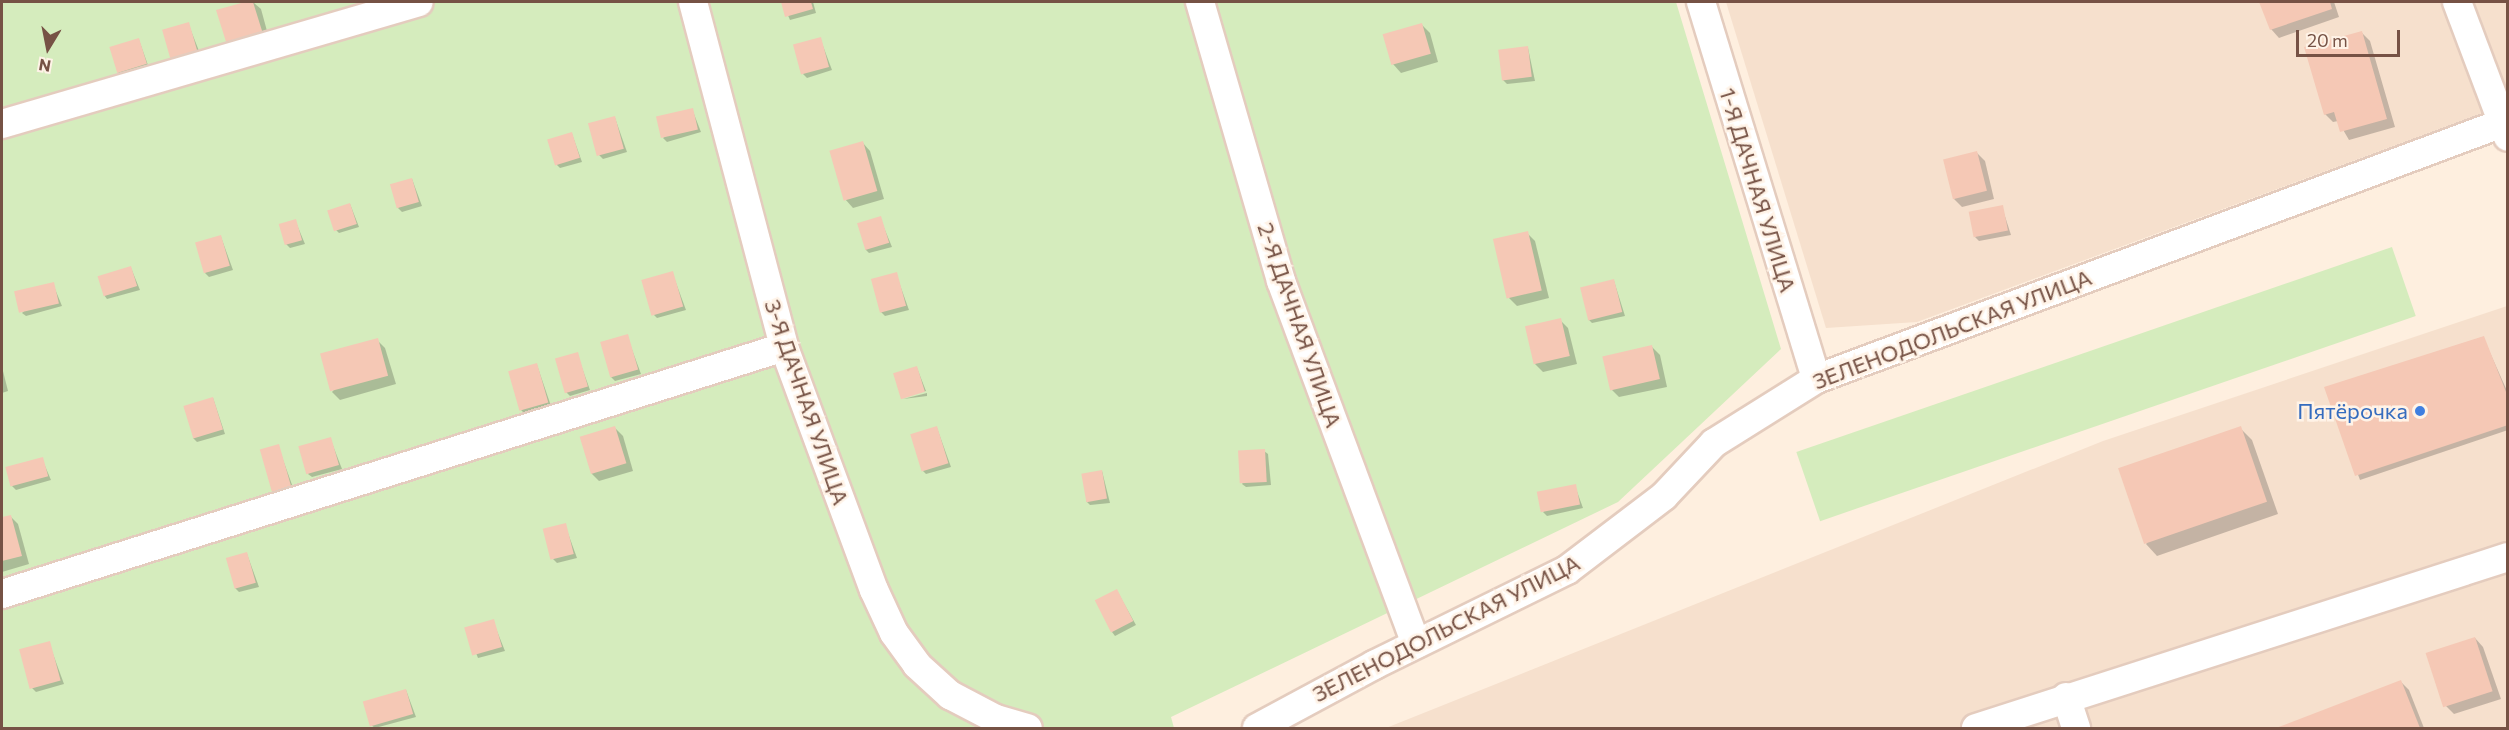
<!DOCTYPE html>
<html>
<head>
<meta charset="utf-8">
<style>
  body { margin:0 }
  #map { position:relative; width:2509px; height:730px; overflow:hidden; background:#feefdf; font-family:Commissioner,sans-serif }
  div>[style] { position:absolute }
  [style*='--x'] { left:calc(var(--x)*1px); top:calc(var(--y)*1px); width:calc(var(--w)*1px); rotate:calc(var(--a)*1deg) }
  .residential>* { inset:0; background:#f6e0cd }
  .green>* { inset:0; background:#d5ecbd; transform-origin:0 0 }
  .shadow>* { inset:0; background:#0003 }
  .building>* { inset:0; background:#f5c8b5; transform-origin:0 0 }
  .roads { filter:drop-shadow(2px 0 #e4ccbe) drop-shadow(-2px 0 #e4ccbe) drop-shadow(0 2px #e4ccbe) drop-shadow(0 -2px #e4ccbe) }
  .minor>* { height:28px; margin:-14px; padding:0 14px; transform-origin:14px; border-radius:14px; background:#fff }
  .dots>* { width:16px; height:16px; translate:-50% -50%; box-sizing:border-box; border:3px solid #fff3e7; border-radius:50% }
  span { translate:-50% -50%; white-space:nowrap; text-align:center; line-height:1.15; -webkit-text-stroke:5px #fff3e7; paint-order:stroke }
  .street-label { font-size:22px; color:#765245 }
  .shop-label { font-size:22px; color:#366cbe }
  .right { translate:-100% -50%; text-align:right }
  .frame { position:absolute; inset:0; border:3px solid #765245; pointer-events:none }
  .north { position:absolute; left:18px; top:18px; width:60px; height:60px; -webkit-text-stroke:4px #fff3e7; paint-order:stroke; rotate:190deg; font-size:16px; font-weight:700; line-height:24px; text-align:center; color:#765245 }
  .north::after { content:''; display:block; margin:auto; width:21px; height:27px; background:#765245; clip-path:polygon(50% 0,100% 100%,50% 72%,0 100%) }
  .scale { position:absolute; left:2296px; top:30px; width:104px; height:27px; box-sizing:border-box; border:3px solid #765245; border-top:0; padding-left:8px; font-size:18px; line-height:21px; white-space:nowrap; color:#765245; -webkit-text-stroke:4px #fff3e7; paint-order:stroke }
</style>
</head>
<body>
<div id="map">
  <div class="residential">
    <div style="clip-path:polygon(1726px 2px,2507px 2px,2507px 104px,1917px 322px,1826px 328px)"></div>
    <div style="clip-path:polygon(2507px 306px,2507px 728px,1386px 728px,2103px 441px)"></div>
  </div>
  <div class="green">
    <div style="clip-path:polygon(2px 2px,1676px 2px,1781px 349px,1618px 502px,1171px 717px,1174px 728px,2px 728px)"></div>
    <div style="left:2392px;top:247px;width:73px;height:630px;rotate:71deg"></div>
  </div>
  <div class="shadow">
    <div style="clip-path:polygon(253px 2px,261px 9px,270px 42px,218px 11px)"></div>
    <div style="clip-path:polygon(782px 2px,813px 2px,816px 13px,790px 20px)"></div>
    <div style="clip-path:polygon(2261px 2px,2334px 2px,2339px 17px,2279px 38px,2271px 29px)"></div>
    <div style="clip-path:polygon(188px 23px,201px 56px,176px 64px)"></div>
    <div style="clip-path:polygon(1422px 25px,1430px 33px,1438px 62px,1401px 73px,1393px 64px)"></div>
    <div style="clip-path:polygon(2362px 33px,2370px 41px,2395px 127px,2349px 140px,2338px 121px,2333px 122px,2325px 114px)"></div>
    <div style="clip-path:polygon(820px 38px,832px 70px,807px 78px,803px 74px)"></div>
    <div style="clip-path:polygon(139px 40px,149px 68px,122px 76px,118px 72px)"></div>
    <div style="clip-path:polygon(1528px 48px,1535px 81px,1507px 84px,1503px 80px)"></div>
    <div style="clip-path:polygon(692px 109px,701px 132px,667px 142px,663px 138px)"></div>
    <div style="clip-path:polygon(615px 118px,627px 152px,603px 159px,599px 155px)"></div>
    <div style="clip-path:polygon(572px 134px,582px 162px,560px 168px,556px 164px)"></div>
    <div style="clip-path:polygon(862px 142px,870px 151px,884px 199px,853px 208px,845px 199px)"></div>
    <div style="clip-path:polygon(1977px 153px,1985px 161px,1994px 199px,1962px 207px,1954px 199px)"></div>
    <div style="clip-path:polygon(412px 179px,422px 206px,402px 212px,398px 208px)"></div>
    <div style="clip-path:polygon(350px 204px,359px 227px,339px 233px,335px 229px)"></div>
    <div style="clip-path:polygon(2002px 207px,2011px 235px,1979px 241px,1975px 237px)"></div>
    <div style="clip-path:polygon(880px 218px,892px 247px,869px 253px,865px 249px)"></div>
    <div style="clip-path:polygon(295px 220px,305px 244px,290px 248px,286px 244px)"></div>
    <div style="clip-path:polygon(1527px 233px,1535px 241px,1549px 298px,1517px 306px,1509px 298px)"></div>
    <div style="clip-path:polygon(221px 237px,233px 270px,209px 277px,205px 273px)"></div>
    <div style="clip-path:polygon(131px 268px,140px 290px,107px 299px,104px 295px)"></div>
    <div style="clip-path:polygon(672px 272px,686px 310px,657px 318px,653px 314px)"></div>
    <div style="clip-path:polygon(896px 274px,909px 310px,885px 316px,881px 312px)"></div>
    <div style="clip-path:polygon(1614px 281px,1625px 316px,1592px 323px,1588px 319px)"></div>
    <div style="clip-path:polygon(53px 284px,62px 306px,26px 316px,22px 313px)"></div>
    <div style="clip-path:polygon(1560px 320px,1568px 328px,1577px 364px,1543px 372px,1535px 364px)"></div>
    <div style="clip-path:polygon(627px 336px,641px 374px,615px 381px,611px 377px)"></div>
    <div style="clip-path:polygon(2483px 337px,2508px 393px,2508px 430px,2360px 480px,2326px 388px)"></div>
    <div style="clip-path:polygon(377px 340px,385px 348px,396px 384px,340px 400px,332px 392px)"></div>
    <div style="clip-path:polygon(1652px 347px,1660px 355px,1667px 387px,1619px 397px,1611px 389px)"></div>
    <div style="clip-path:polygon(577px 354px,590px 390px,570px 396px,566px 392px)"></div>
    <div style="clip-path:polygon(537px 365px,551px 406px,525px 414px,521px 410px)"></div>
    <div style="clip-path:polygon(2px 367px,8px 391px,2px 393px)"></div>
    <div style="clip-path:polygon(917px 368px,926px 391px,902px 397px)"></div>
    <div style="clip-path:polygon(927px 393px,927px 396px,903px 399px)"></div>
    <div style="clip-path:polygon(213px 398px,225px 434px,197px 442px,193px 438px)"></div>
    <div style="clip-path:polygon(615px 428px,623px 436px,633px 471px,599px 481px,591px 473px)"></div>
    <div style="clip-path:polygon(937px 428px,951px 467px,926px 474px,922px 470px)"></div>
    <div style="clip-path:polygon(2240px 428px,2252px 440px,2278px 514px,2157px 556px,2146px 544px)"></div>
    <div style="clip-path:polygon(330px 438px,342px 469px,312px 477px,308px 474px)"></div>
    <div style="clip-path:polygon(278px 446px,295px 493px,278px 498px)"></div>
    <div style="clip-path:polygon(1264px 451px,1268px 454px,1271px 485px,1246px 487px,1242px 484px)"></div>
    <div style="clip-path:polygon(42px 459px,51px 480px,16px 490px,12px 486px)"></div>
    <div style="clip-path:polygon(1102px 471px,1110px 503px,1090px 505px,1086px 501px)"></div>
    <div style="clip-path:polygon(1575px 486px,1583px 508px,1547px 516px,1543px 512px)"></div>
    <div style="clip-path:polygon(10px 516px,18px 524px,29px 564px,2px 572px,2px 519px)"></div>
    <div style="clip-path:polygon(565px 525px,577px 558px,557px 563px,553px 559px)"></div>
    <div style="clip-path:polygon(247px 554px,259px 587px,239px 592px,235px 588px)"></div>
    <div style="clip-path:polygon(1117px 591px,1136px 625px,1115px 636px,1112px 632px)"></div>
    <div style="clip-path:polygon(493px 621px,505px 651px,478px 658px,466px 628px)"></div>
    <div style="clip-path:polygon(2475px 638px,2483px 647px,2501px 699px,2454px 714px,2446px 706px,2428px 654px)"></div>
    <div style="clip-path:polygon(49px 643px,64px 684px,36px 692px,32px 688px)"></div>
    <div style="clip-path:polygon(2401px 682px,2409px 690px,2424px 728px,2280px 728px)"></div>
    <div style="clip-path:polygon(406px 690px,416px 717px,375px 728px,371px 725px)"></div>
  </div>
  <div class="building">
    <div style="clip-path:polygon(245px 2px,253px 2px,263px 34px,227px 45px,216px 10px)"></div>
    <div style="clip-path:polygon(781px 2px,811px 2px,813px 9px,785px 17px)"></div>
    <div style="clip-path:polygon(2259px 2px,2330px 2px,2332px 9px,2270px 30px)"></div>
    <div style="left:189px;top:22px;width:32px;height:28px;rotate:74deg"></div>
    <div style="left:1422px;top:23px;width:32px;height:41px;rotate:74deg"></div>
    <div style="clip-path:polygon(2362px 31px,2387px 119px,2340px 132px,2334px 112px,2324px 115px,2304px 47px)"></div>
    <div style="left:821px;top:37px;width:31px;height:29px;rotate:75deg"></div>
    <div style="left:139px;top:38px;width:27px;height:31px;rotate:73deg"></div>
    <div style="left:1528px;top:46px;width:31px;height:30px;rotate:83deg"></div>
    <div style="left:693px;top:108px;width:22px;height:38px;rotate:77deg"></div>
    <div style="left:615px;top:116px;width:34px;height:28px;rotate:75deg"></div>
    <div style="left:572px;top:132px;width:27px;height:26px;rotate:73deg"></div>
    <div style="left:863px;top:141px;width:52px;height:35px;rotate:74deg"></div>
    <div style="left:1977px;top:151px;width:41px;height:35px;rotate:76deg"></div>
    <div style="left:412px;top:178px;width:25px;height:23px;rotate:74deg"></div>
    <div style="left:350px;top:203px;width:22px;height:24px;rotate:72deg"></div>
    <div style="left:2003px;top:205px;width:26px;height:35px;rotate:79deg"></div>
    <div style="left:881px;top:216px;width:28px;height:25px;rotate:73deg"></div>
    <div style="left:296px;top:219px;width:22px;height:18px;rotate:74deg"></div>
    <div style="left:1528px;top:231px;width:61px;height:36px;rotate:77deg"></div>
    <div style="left:221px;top:235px;width:32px;height:27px;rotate:74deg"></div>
    <div style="left:131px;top:266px;width:21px;height:35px;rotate:73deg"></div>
    <div style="left:673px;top:271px;width:37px;height:33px;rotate:74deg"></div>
    <div style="left:897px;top:272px;width:35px;height:27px;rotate:75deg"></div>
    <div style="left:1614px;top:279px;width:34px;height:35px;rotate:76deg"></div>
    <div style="left:54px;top:282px;width:22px;height:41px;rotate:77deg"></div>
    <div style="left:1561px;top:318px;width:39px;height:37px;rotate:77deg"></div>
    <div style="left:628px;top:334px;width:37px;height:29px;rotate:74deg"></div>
    <div style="clip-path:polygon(2484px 336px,2508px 397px,2508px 425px,2355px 476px,2324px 387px)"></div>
    <div style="left:378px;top:338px;width:39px;height:60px;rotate:75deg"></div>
    <div style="left:1652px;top:345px;width:35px;height:51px;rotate:77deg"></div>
    <div style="left:578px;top:352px;width:36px;height:24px;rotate:74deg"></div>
    <div style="left:537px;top:363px;width:41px;height:30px;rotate:74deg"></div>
    <div style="left:917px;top:366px;width:27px;height:25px;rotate:73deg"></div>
    <div style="left:213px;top:397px;width:34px;height:31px;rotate:73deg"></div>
    <div style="left:615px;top:426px;width:39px;height:37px;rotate:73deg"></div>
    <div style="left:937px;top:426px;width:39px;height:28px;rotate:73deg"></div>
    <div style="left:2241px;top:426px;width:80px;height:130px;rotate:71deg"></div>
    <div style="left:331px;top:437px;width:29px;height:34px;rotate:74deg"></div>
    <div style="left:279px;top:444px;width:47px;height:20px;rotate:74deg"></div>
    <div style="left:1265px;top:449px;width:33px;height:27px;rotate:87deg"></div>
    <div style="left:43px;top:457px;width:20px;height:39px;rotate:75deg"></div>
    <div style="left:1102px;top:470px;width:29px;height:21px;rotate:80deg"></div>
    <div style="left:1576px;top:484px;width:21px;height:40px;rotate:79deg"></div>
    <div style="clip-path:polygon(11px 515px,22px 556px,2px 561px,2px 517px)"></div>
    <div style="left:566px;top:523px;width:32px;height:24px;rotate:76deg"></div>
    <div style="left:247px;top:552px;width:32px;height:22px;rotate:74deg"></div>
    <div style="left:1117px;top:589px;width:36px;height:25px;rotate:63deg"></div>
    <div style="left:494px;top:619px;width:29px;height:31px;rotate:74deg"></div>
    <div style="left:2475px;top:637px;width:57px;height:52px;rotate:72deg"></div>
    <div style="left:50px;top:641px;width:41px;height:32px;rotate:75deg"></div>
    <div style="clip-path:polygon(2401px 680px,2420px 728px,2276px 728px)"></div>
    <div style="left:406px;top:689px;width:26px;height:45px;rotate:74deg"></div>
  </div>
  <div class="roads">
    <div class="minor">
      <div style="--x:693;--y:2;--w:357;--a:75.2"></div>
      <div style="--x:784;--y:347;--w:259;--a:69.7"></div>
      <div style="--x:874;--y:590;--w:47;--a:65.1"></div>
      <div style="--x:894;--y:633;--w:39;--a:54"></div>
      <div style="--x:917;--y:665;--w:45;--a:42.3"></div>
      <div style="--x:950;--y:695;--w:52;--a:27.6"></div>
      <div style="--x:996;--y:719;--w:33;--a:16"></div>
      <div style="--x:1200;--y:2;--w:291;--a:73.8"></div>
      <div style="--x:1281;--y:281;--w:387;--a:69.6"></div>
      <div style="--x:1701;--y:2;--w:394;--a:73"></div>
      <div style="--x:2457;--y:2;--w:144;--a:69.3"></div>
      <div style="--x:2;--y:124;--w:434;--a:-16.3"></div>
      <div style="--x:2;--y:594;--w:820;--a:-17.53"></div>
      <div style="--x:2066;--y:697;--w:33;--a:72"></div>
      <div style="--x:1257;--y:728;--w:133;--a:-28.3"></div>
      <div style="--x:1374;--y:665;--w:215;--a:-26.2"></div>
      <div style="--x:1567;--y:570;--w:122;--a:-37.3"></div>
      <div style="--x:1664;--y:496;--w:73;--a:-46.7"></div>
      <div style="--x:1714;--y:443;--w:120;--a:-32.1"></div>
      <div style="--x:1816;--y:379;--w:739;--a:-20.45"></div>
      <div style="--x:1976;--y:728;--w:559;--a:-17.82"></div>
    </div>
  </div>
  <div class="dots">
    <div style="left:2420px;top:411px;background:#3f7fe0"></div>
  </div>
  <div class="street-label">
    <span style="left:1758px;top:190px;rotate:73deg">1-Я ДАЧНАЯ УЛИЦА</span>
    <span style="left:1300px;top:325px;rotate:71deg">2-Я ДАЧНАЯ УЛИЦА</span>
    <span style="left:1952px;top:329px;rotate:-21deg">ЗЕЛЕНОДОЛЬСКАЯ УЛИЦА</span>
    <span style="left:807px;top:402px;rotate:71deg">3-Я ДАЧНАЯ УЛИЦА</span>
    <span style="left:1446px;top:628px;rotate:-27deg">ЗЕЛЕНОДОЛЬСКАЯ УЛИЦА</span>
  </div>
  <div class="shop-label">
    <span class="right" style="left:2408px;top:411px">Пятёрочка</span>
  </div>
  <div class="frame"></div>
  <div class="north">N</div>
  <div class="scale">20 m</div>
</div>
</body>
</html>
